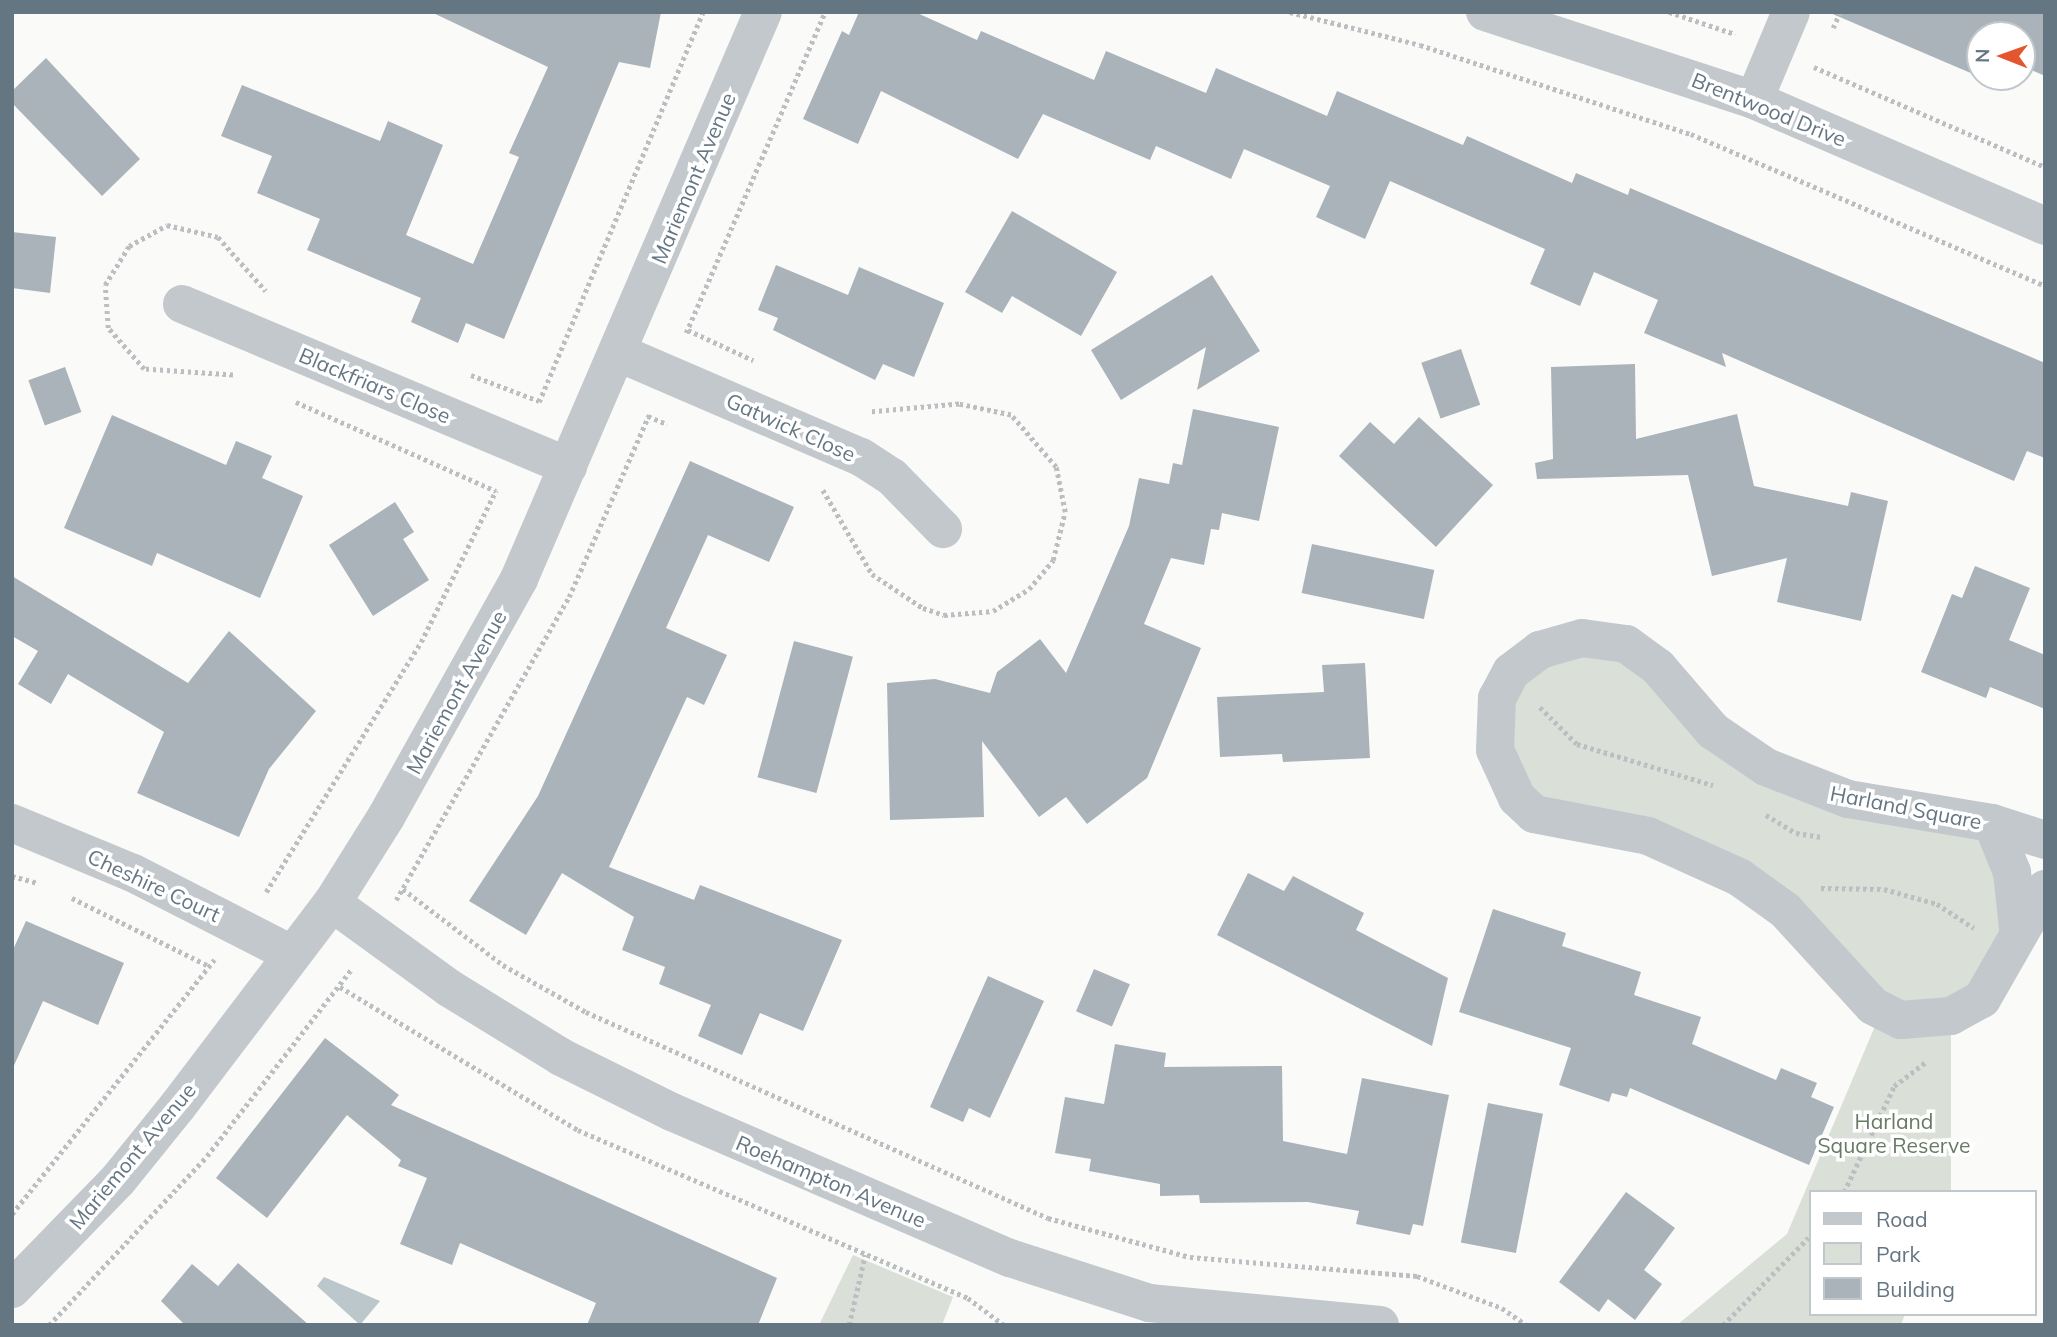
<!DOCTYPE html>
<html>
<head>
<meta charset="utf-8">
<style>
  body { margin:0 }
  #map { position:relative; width:2057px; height:1337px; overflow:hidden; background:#fafaf8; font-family:Mulish,sans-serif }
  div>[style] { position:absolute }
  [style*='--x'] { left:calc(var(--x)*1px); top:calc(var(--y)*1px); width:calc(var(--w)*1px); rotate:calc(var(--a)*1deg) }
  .green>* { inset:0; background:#dadfd7 }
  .water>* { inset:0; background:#bbc7cb }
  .building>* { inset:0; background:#aab3b9; transform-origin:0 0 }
  .path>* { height:4.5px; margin-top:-2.25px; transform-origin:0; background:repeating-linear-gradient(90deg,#bbbfc2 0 3.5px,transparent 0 7px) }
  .minor>* { height:38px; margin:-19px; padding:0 19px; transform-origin:19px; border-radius:19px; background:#c3c8cc }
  span { translate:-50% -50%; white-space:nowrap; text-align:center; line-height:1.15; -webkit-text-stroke:7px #fff; paint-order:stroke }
  .street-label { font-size:21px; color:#657683 }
  .park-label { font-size:21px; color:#687a64 }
  .frame { position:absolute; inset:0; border:14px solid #657683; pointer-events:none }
  .legend { position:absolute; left:1809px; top:1190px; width:228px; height:126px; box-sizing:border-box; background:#fff; border:2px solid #c1c8cd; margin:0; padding:9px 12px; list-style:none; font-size:21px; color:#657683 }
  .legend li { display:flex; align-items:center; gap:14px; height:35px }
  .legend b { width:35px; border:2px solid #c1c8cd }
  .north { position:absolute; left:1966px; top:21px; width:70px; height:70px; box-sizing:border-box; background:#fff; border:2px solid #c1c8cd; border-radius:50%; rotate:271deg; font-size:19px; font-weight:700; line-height:28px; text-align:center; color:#657683 }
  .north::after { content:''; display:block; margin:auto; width:24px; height:32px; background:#e4572e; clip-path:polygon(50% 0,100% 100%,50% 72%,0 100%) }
</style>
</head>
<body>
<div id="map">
  <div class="green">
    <div style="clip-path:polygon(1604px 638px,1737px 750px,1967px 818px,2019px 909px,1951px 1017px,1951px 1192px,1810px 1192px,1810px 1314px,1905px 1314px,1901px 1325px,1677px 1325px,1787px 1234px,1881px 1012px,1762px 893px,1534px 814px,1497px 698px,1504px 682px)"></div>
    <div style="clip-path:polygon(853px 1255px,953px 1297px,942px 1325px,819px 1325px)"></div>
  </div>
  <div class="water">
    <div style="clip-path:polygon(324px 1277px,380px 1301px,360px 1325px,317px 1286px)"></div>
  </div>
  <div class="building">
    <div style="clip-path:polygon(431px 12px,661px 12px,650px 68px,619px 62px,504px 339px,466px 323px,458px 343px,411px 322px,421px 298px,307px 250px,320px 219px,257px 193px,272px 156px,221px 136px,242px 85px,380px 141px,388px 121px,443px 145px,406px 235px,473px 264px,519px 157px,509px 153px,548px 67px)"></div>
    <div style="clip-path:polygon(859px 12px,915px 12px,977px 40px,981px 31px,1094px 80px,1106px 51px,1206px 93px,1216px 68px,1327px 116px,1337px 91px,1463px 145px,1467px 136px,1572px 183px,1576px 173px,1628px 195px,1630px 188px,2045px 363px,2045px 458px,2027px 451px,2014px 481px,1722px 353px,1726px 367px,1644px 333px,1658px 300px,1594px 272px,1580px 306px,1530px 284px,1545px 249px,1390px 181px,1365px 239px,1316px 217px,1330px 186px,1244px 149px,1231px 179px,1156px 146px,1150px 160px,1043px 114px,1018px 159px,881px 91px,858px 144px,803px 119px,842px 31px,849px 35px)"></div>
    <div style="clip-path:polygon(1828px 12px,2045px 12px,2045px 76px,2022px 66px,2022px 35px,1980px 35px,1980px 77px)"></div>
    <div style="clip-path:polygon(46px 58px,140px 159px,102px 196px,12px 103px,12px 91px)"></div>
    <div style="clip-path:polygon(1012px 211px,1117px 272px,1081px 336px,1012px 296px,1002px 313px,965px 292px)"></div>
    <div style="clip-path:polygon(12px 232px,56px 237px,50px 293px,12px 288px)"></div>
    <div style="clip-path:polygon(776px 265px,848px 295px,859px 267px,944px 303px,914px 377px,883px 364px,875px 380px,773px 330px,778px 318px,758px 310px)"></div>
    <div style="clip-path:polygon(1212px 275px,1260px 351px,1197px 390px,1206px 347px,1121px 400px,1091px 350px)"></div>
    <div style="left:1461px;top:349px;width:59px;height:42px;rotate:71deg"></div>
    <div style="clip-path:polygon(1635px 364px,1636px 439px,1737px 414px,1754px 486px,1848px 506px,1851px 492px,1888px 501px,1861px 621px,1777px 602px,1787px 558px,1712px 576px,1688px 475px,1537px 479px,1535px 463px,1553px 459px,1551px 367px)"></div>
    <div style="left:65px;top:367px;width:48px;height:39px;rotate:70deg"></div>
    <div style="clip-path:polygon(1193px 409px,1279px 427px,1259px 521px,1222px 513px,1219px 530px,1211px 529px,1204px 565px,1171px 558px,1144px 624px,1201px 648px,1147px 778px,1087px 824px,1066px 797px,1039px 817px,982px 741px,984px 817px,890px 820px,887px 683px,935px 679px,990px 693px,997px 672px,1040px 639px,1066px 673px,1129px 526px,1139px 478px,1169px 484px,1173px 463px,1182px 465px)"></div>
    <div style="clip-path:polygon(112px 415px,226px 465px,236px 441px,272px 456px,262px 478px,303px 496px,260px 598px,157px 553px,152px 566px,64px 528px)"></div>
    <div style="clip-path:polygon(1419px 417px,1493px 485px,1436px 547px,1339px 456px,1370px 422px,1394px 444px)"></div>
    <div style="clip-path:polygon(690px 461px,794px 507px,769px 562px,708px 535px,666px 628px,727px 655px,704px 705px,687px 697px,609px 867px,694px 900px,700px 885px,842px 940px,803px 1031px,760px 1013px,742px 1055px,698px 1036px,711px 1005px,659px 984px,665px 967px,622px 950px,634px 917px,562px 873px,526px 935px,469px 901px,538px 796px)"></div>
    <div style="clip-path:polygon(395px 502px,414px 532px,403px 539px,429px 580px,373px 616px,329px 545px)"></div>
    <div style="left:1312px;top:544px;width:125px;height:50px;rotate:12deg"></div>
    <div style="clip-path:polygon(1975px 566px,2030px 588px,2009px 640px,2045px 655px,2045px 709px,1990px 687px,1986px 698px,1921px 672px,1952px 594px,1962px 598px)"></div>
    <div style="clip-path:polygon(12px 576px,188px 683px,229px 631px,316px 711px,269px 769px,239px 837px,137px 793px,164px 732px,68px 674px,51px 704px,18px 684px,38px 651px,12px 636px)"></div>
    <div style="left:794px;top:641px;width:61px;height:141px;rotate:15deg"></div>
    <div style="clip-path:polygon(1365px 663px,1370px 758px,1283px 762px,1282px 754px,1220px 757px,1217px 697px,1324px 692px,1322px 665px)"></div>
    <div style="clip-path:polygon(1248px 873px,1284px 891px,1293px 876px,1364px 913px,1356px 930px,1448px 978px,1432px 1046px,1217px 935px)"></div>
    <div style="clip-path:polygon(1493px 909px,1566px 933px,1562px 946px,1641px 972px,1634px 995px,1701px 1017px,1692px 1044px,1776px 1080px,1781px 1068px,1817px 1083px,1811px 1097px,1834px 1107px,1809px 1165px,1630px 1088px,1627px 1097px,1612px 1093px,1609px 1102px,1559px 1085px,1571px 1048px,1459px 1012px)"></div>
    <div style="clip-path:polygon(26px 921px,124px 963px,98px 1025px,43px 1001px,12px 1070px,12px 952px)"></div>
    <div style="left:1094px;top:969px;width:39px;height:46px;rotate:23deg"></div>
    <div style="clip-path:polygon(988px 976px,1044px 1001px,990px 1118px,969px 1108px,963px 1122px,930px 1107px)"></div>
    <div style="clip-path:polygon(325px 1038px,399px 1095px,391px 1105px,777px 1278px,758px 1325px,587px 1325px,596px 1303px,460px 1243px,452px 1265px,400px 1244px,427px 1178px,398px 1166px,401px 1160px,347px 1115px,267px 1218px,216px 1178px)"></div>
    <div style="clip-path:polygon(1115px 1044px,1166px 1053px,1164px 1067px,1282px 1066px,1283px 1141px,1347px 1154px,1362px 1078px,1449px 1095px,1423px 1226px,1413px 1224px,1410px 1235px,1356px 1224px,1359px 1211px,1308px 1202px,1200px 1203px,1199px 1195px,1160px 1196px,1160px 1184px,1089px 1171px,1091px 1159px,1055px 1153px,1065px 1097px,1104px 1104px)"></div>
    <div style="left:1488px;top:1103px;width:56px;height:142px;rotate:11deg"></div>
    <div style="clip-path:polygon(1626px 1192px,1675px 1228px,1644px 1270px,1662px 1284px,1635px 1320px,1608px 1299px,1599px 1312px,1559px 1282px)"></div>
    <div style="clip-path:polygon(238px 1263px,309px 1325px,185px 1325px,161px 1301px,192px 1264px,218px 1286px)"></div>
  </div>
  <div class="path">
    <div style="--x:1290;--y:12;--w:134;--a:14.2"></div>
    <div style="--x:1420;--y:45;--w:285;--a:18.2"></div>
    <div style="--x:1691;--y:134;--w:385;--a:23.2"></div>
    <div style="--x:1669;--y:12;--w:70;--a:18.4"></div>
    <div style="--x:1833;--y:28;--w:17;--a:-66"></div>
    <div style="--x:1814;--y:67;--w:252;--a:23.4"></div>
    <div style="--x:688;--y:330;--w:72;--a:24.8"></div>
    <div style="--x:686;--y:333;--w:350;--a:-66.6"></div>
    <div style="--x:233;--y:375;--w:89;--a:-176.1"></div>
    <div style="--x:144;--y:369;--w:55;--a:-131.3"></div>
    <div style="--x:108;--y:328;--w:43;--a:-94"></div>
    <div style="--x:105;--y:285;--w:46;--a:-58.4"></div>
    <div style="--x:129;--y:246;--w:43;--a:-28.9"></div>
    <div style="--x:167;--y:225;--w:52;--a:13.2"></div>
    <div style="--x:218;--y:237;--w:72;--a:48.4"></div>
    <div style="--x:471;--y:375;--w:73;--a:20.9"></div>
    <div style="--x:296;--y:402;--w:219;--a:24"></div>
    <div style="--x:539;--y:402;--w:423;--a:-67.2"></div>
    <div style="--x:648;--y:416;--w:21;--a:23"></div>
    <div style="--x:823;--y:490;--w:97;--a:59.7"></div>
    <div style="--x:872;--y:574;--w:61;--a:33.7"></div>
    <div style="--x:923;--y:608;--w:22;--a:18"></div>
    <div style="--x:944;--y:615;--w:49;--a:-4.7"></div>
    <div style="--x:993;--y:611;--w:42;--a:-31.4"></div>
    <div style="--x:1029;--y:589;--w:38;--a:-50"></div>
    <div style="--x:1053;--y:560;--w:49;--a:-76"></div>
    <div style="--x:1065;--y:512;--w:46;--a:-101.3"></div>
    <div style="--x:1056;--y:467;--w:69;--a:-130.9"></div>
    <div style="--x:1011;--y:415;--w:53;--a:-168.1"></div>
    <div style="--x:959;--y:404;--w:90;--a:174.9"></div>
    <div style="--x:1540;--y:707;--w:52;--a:45"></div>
    <div style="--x:1577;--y:744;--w:142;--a:16.8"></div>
    <div style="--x:1766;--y:815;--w:35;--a:31"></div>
    <div style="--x:1796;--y:833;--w:26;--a:9"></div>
    <div style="--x:12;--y:876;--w:27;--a:15"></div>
    <div style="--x:1821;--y:888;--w:63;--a:0.9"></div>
    <div style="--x:1884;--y:889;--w:55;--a:15.8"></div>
    <div style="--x:1937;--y:904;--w:44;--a:33"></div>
    <div style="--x:403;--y:889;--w:126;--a:37.2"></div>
    <div style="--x:503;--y:965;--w:95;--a:29.5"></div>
    <div style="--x:586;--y:1012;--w:506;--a:24.03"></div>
    <div style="--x:1048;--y:1218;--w:147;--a:15.4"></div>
    <div style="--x:1190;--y:1257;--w:228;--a:4.8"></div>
    <div style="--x:1417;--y:1276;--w:91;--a:20.6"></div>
    <div style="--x:1502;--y:1308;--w:29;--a:35"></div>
    <div style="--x:266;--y:892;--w:294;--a:-58.2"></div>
    <div style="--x:421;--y:642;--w:169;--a:-63.7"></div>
    <div style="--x:72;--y:898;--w:153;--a:26.4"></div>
    <div style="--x:396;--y:900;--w:349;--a:-60.3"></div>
    <div style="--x:569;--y:597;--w:199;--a:-66.3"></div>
    <div style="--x:340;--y:987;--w:278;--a:31"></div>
    <div style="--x:578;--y:1130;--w:425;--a:23.3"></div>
    <div style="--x:968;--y:1298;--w:45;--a:36.9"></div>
    <div style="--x:1844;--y:1192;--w:117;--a:-64.7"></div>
    <div style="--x:1894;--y:1086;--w:39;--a:-37"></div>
    <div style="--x:12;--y:1214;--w:325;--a:-51.5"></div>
    <div style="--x:49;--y:1325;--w:231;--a:-46.9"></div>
    <div style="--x:207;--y:1156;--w:235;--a:-52.3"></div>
    <div style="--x:849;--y:1325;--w:72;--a:-77.1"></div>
    <div style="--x:1723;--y:1325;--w:124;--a:-45.7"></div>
  </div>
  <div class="minor">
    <div style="--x:1485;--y:12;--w:283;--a:18.1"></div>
    <div style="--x:1754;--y:100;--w:317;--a:23.4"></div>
    <div style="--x:1754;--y:100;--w:95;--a:-67.2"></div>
    <div style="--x:182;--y:304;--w:419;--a:22.8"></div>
    <div style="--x:619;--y:353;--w:263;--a:23.3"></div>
    <div style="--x:861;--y:457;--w:37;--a:33"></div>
    <div style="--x:892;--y:477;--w:73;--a:45.6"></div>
    <div style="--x:12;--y:823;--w:131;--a:22.5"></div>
    <div style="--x:133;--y:873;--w:178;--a:27.1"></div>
    <div style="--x:1992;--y:823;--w:53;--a:67.8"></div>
    <div style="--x:2012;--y:872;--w:56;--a:83.9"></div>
    <div style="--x:2045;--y:840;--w:56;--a:-162.2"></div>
    <div style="--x:1992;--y:823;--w:146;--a:-170.5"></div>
    <div style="--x:1848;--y:799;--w:88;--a:-158.7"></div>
    <div style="--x:1766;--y:767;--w:64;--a:-145.8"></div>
    <div style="--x:1713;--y:731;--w:84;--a:-130.7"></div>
    <div style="--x:1658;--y:667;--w:39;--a:-144"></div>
    <div style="--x:1626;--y:644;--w:44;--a:-172.2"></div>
    <div style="--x:1582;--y:638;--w:44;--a:164.1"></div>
    <div style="--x:1540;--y:650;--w:36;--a:143"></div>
    <div style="--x:1511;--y:672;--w:30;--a:118"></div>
    <div style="--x:1497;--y:698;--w:52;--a:92.2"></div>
    <div style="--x:1495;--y:750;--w:53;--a:65.4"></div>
    <div style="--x:1517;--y:798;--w:23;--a:43"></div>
    <div style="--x:1534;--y:814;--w:116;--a:10.9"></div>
    <div style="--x:1648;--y:836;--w:100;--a:24.3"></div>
    <div style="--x:1739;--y:877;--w:57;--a:35.7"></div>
    <div style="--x:1785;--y:910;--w:130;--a:47.5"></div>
    <div style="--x:1873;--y:1006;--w:31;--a:27"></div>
    <div style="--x:1901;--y:1020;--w:50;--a:-4.6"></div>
    <div style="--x:1951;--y:1016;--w:35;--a:-29"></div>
    <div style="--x:1982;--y:999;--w:127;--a:-60.2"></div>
    <div style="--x:332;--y:903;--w:145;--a:36"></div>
    <div style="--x:449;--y:988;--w:132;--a:31.6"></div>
    <div style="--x:561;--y:1057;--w:124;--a:26.4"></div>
    <div style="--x:672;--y:1112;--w:368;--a:23.4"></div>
    <div style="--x:1010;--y:1258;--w:146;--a:17.9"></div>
    <div style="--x:1149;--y:1303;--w:232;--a:5.4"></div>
    <div style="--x:12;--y:1289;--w:152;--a:-45.8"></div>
    <div style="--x:118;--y:1180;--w:94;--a:-51.1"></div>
    <div style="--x:177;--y:1107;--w:256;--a:-52.8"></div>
    <div style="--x:332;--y:903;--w:102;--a:-57.9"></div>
    <div style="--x:386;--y:817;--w:273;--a:-60.8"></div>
    <div style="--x:519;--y:579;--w:617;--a:-66.72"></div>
  </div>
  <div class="street-label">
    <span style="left:1769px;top:109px;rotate:22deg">Brentwood Drive</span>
    <span style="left:693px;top:178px;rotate:-67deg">Mariemont Avenue</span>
    <span style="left:375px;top:385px;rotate:23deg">Blackfriars Close</span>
    <span style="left:791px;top:427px;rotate:24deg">Gatwick Close</span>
    <span style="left:456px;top:692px;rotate:-61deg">Mariemont Avenue</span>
    <span style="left:1906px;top:807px;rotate:11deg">Harland Square</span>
    <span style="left:154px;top:885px;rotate:25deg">Cheshire Court</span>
    <span style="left:132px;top:1156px;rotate:-50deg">Mariemont Avenue</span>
    <span style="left:831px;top:1181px;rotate:23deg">Roehampton Avenue</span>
  </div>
  <div class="park-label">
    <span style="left:1894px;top:1133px">Harland<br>Square Reserve</span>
  </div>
  <div class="frame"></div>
  <ul class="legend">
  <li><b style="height:9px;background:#c3c8cc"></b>Road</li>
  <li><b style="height:19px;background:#dadfd7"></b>Park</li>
  <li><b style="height:19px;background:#aab3b9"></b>Building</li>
  </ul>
  <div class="north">N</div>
</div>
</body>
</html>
